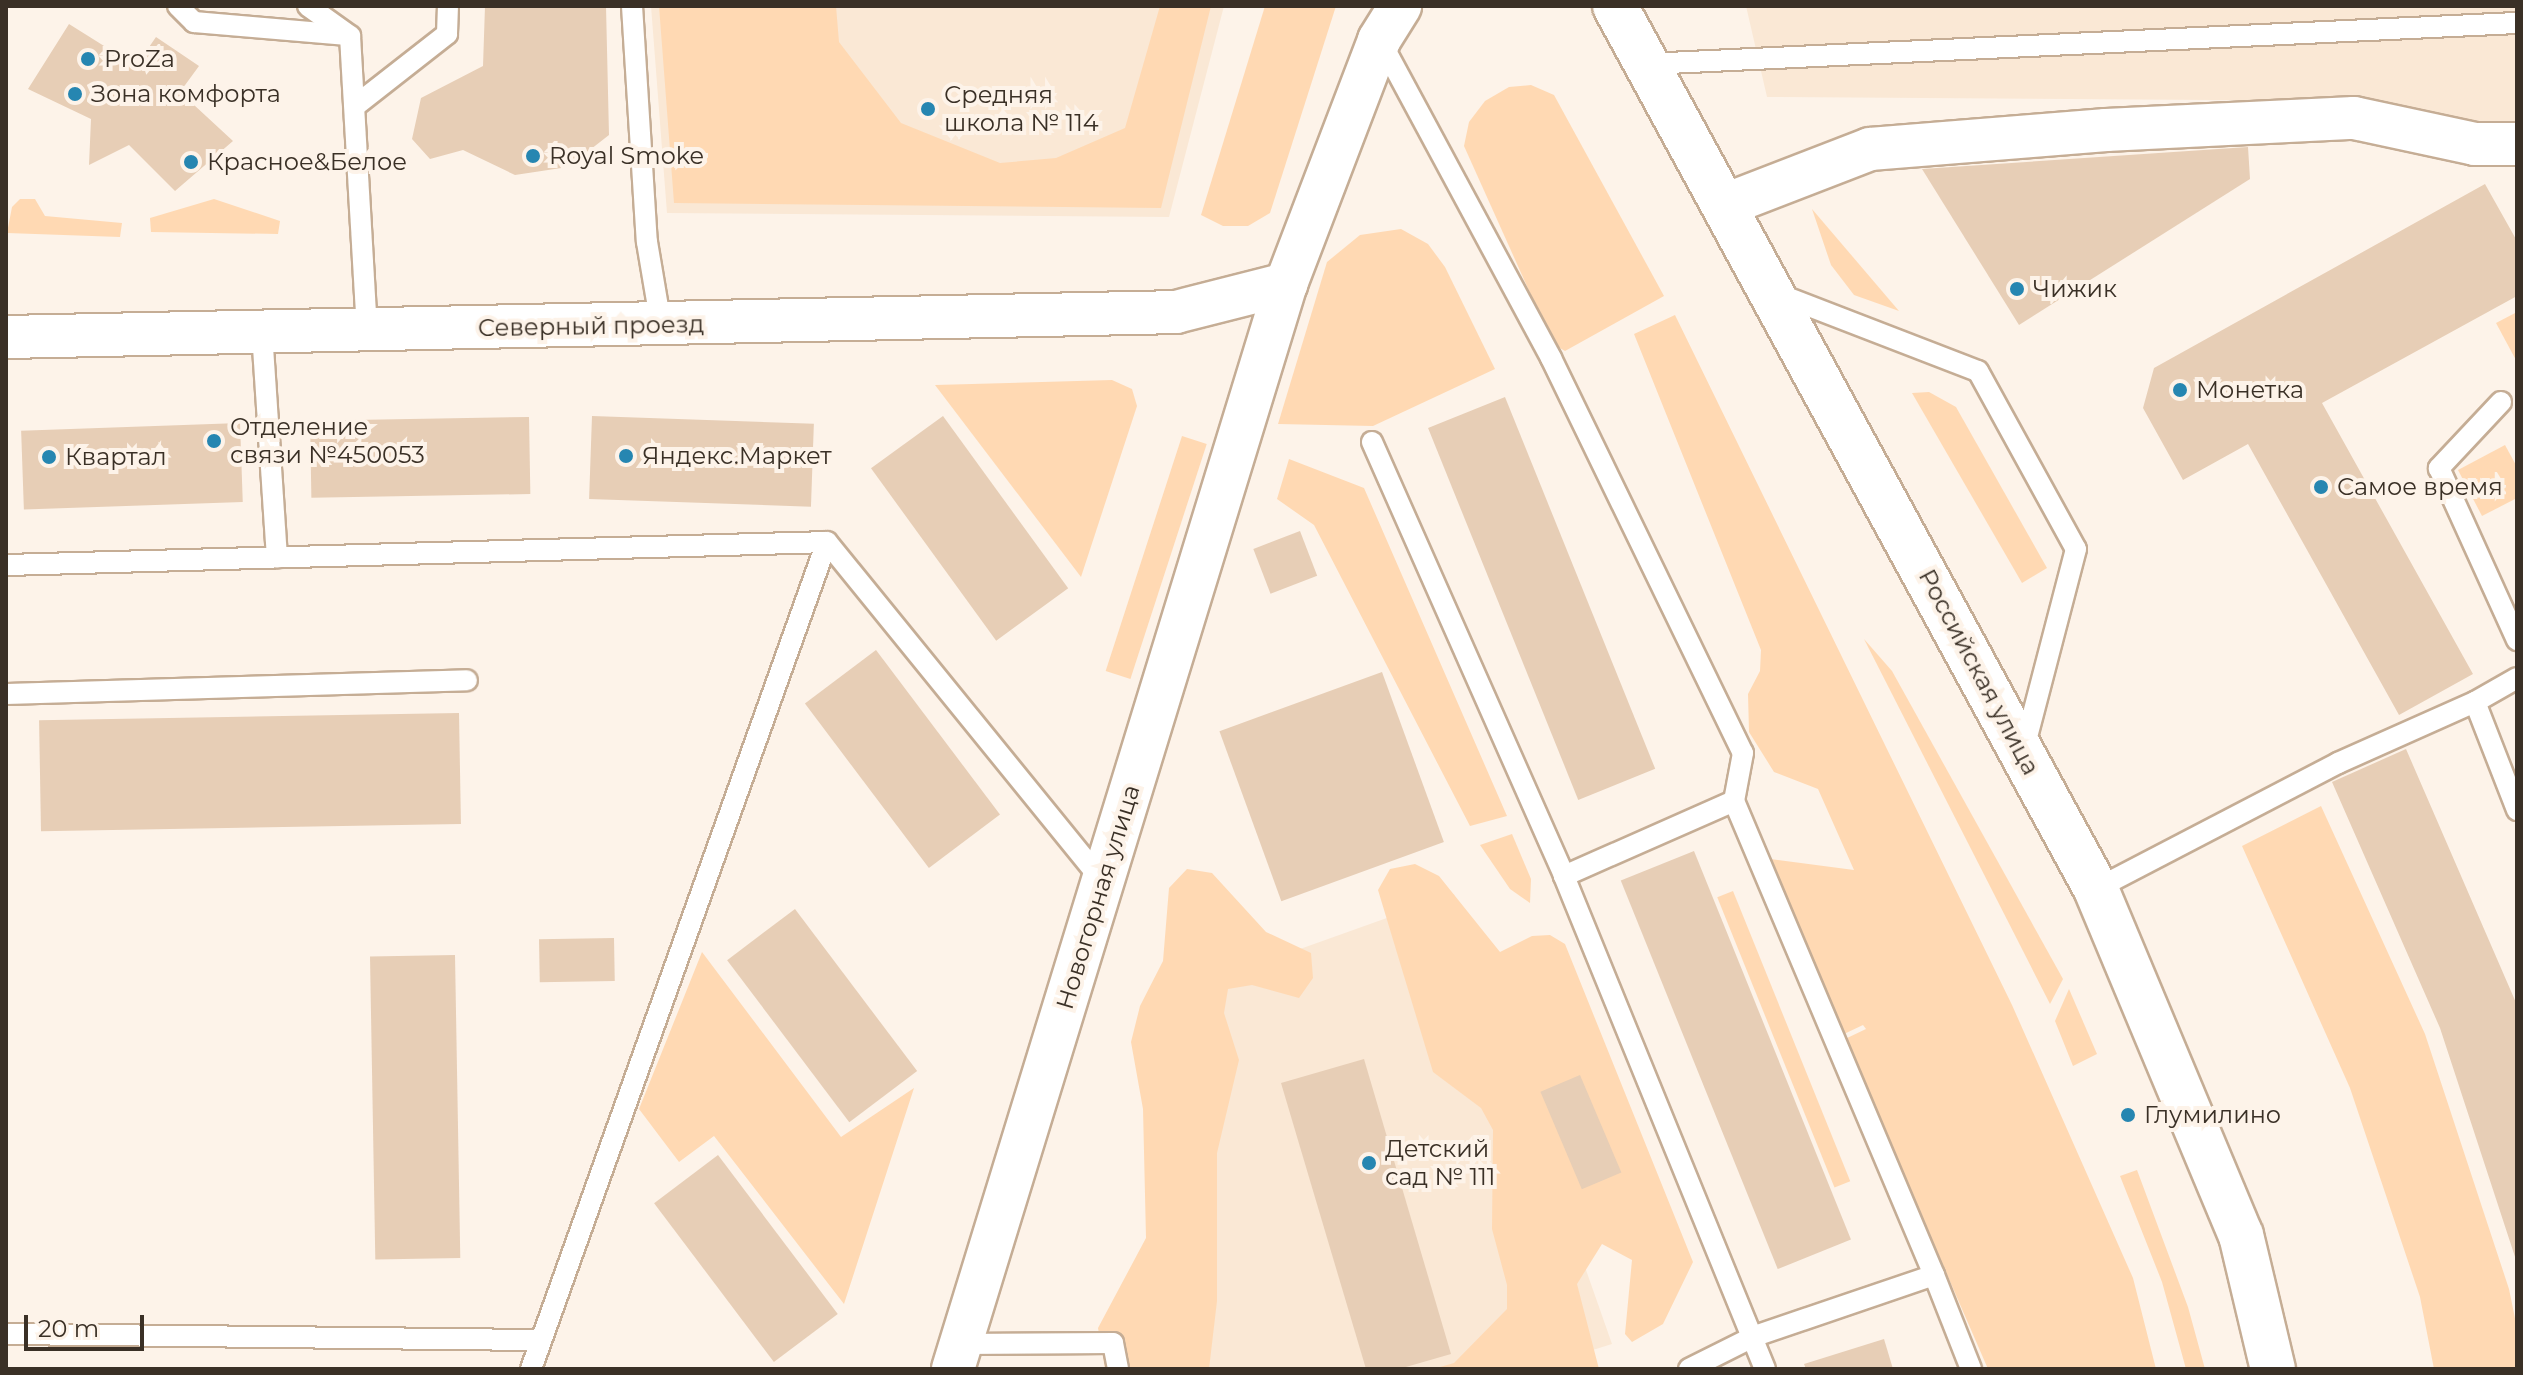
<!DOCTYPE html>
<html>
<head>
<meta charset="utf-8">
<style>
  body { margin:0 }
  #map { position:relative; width:2523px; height:1375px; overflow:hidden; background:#fdf3e9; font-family:Montserrat,sans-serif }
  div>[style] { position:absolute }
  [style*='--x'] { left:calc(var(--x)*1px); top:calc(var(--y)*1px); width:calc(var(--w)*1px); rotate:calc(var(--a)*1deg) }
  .built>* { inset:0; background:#fae8d5 }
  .green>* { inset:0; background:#ffd9b3; transform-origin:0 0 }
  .building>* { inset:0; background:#e7ceb6; transform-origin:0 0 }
  .roads { filter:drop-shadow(2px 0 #c5ad95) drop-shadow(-2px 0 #c5ad95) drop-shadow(0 2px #c5ad95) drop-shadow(0 -2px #c5ad95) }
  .lane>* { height:20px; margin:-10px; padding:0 10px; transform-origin:10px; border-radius:10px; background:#fff }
  .street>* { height:42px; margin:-21px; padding:0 21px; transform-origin:21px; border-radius:21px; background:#fff }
  .secondary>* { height:44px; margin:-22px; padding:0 22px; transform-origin:22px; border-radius:22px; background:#fff }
  .dots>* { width:22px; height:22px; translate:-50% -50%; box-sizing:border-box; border:4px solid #fdf3e9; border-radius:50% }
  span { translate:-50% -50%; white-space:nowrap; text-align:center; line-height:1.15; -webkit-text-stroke:8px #fdf3e9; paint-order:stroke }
  .poi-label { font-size:24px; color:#3a3026 }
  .left { translate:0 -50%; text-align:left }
  .street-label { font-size:24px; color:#3a3026 }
  .frame { position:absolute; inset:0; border:8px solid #3a3026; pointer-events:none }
  .scale { position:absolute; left:24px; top:1315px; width:120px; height:36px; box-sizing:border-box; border:4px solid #3a3026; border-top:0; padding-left:10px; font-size:24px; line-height:28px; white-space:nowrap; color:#3a3026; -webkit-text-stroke:6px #fdf3e9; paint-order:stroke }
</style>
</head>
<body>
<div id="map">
  <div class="built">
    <div style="clip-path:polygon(651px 6px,1224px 6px,1169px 217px,667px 213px)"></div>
    <div style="clip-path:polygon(1746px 6px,2517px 6px,2517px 134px,2418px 136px,2377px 101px,1767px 97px)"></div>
    <div style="clip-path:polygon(1454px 894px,1612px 1344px,1532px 1369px,1172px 1369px,1205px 983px)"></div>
  </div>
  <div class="green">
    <div style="clip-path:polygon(659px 6px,836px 6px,839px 42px,901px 123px,1000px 163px,1056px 158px,1125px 128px,1160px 6px,1211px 6px,1161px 208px,674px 203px)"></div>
    <div style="clip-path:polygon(1265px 6px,1336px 6px,1270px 213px,1248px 226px,1223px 226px,1201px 215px)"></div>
    <div style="clip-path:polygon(1531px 85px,1554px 95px,1664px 296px,1565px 351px,1553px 344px,1464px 146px,1469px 122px,1485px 101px,1509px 87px)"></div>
    <div style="clip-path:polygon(20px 199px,35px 199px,45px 216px,122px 223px,120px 237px,7px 233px,12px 207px)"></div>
    <div style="clip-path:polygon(214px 199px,280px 221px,278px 234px,151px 232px,150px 218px)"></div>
    <div style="clip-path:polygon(1812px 209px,1899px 311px,1854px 295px,1831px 265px)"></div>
    <div style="clip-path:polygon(1401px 229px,1428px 244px,1445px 267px,1495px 369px,1373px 426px,1278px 424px,1327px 262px,1360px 235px)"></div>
    <div style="clip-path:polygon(2517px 312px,2517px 362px,2496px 323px)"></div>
    <div style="clip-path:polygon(1675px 315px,2012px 1005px,2133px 1278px,2156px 1369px,1988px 1369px,1845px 1039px,1866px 1029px,1863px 1025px,1844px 1034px,1770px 859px,1854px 870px,1818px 789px,1774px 772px,1749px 732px,1748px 694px,1760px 671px,1761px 650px,1634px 334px)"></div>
    <div style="clip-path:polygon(1112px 380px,1132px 389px,1137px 406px,1081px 577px,935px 385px)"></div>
    <div style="clip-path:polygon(1929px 392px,1956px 407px,2047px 568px,2022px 583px,1912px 393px)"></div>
    <div style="left:1182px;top:436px;width:26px;height:247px;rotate:18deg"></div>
    <div style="clip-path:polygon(2505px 445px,2517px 467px,2517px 498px,2482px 516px,2458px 470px)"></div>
    <div style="clip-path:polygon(1289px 459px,1364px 488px,1507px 816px,1470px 826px,1314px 525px,1277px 499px)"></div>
    <div style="clip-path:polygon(1864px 639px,1892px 671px,2063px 979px,2050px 1004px)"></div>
    <div style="clip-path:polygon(2321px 806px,2425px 1034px,2509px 1289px,2517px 1328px,2517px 1369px,2434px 1369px,2420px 1297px,2350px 1088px,2242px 846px)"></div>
    <div style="clip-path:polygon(1512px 834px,1531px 879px,1530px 903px,1510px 889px,1480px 845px)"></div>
    <div style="clip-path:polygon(1415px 864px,1439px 876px,1500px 952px,1532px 936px,1550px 935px,1565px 944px,1693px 1262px,1663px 1324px,1632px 1342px,1625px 1334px,1632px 1260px,1602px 1244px,1577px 1284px,1599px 1369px,1433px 1369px,1454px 1363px,1507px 1309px,1507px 1285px,1492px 1229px,1493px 1130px,1481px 1108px,1433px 1072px,1378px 890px,1390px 869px)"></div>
    <div style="clip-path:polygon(1187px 869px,1212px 873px,1266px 932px,1311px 953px,1313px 978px,1299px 998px,1252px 985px,1228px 989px,1224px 1013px,1239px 1060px,1217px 1153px,1217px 1301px,1209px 1369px,1105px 1369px,1098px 1328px,1146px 1238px,1143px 1109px,1131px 1042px,1140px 1006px,1163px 961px,1169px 888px)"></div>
    <div style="left:1733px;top:891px;width:313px;height:17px;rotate:68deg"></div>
    <div style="clip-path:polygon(702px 952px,841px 1137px,914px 1088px,844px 1304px,714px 1136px,679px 1162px,639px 1109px)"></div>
    <div style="clip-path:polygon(2069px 989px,2097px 1054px,2073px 1066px,2055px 1021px)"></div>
    <div style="clip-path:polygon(2137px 1170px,2188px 1307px,2205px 1369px,2186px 1369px,2162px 1282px,2120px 1176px)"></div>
  </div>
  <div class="building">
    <div style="clip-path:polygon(485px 6px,606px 6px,609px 135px,568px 167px,515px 175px,463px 150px,430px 159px,412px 139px,421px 98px,483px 66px)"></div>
    <div style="clip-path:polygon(69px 24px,136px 66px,156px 37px,199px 66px,180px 92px,233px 141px,175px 191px,129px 145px,89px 165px,91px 119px,28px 89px)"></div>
    <div style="clip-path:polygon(2248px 147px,2250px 179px,2019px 325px,1922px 169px)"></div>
    <div style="clip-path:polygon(2485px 184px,2517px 241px,2517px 296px,2322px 403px,2473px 674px,2399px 715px,2248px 444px,2183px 480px,2143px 408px,2154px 368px)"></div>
    <div style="left:1505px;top:397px;width:401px;height:83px;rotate:68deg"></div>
    <div style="left:592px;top:416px;width:222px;height:83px;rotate:2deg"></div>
    <div style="left:943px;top:416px;width:213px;height:89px;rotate:54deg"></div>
    <div style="left:529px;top:417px;width:77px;height:219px;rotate:89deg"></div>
    <div style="left:240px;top:423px;width:79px;height:219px;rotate:88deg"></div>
    <div style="left:1300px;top:531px;width:48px;height:50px;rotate:69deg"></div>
    <div style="left:876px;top:650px;width:206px;height:89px;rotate:53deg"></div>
    <div style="left:1382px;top:672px;width:181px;height:173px;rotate:70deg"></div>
    <div style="left:459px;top:713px;width:111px;height:420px;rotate:89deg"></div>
    <div style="clip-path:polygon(2406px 749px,2517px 1005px,2517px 1263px,2440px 1028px,2332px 782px)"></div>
    <div style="left:1694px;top:851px;width:419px;height:79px;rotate:68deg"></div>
    <div style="left:795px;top:909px;width:203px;height:85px;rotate:53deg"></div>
    <div style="left:614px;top:938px;width:43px;height:75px;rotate:89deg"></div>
    <div style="left:455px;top:955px;width:303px;height:85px;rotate:89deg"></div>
    <div style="clip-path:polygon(1364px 1059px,1451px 1354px,1399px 1369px,1366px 1369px,1281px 1083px)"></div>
    <div style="left:1580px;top:1075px;width:106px;height:43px;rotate:67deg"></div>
    <div style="left:718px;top:1155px;width:199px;height:80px;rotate:53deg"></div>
    <div style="clip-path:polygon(1884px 1339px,1893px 1369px,1806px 1369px,1804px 1364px)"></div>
  </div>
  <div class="roads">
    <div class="lane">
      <div style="--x:178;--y:6;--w:23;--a:45"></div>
      <div style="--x:194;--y:22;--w:154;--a:4.9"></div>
      <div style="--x:308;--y:6;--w:52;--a:35.5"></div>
      <div style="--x:350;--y:36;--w:294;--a:86.7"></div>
      <div style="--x:632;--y:6;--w:236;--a:86.4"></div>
      <div style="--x:647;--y:242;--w:84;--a:80.4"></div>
      <div style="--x:1381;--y:42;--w:359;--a:61.7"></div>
      <div style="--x:1551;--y:358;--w:439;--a:64.1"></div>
      <div style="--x:1743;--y:753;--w:49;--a:100.6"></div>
      <div style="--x:1734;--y:801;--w:186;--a:156.2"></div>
      <div style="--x:1647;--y:64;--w:871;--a:-2.7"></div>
      <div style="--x:355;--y:106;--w:117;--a:-38"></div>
      <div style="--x:447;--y:34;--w:28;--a:-88"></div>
      <div style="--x:1778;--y:294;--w:214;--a:21.1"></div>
      <div style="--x:1978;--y:371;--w:203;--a:61.2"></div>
      <div style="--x:2076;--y:549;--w:207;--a:104.6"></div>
      <div style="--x:262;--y:332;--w:226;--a:86.2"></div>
      <div style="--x:2501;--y:402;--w:91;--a:133.2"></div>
      <div style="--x:2439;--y:468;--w:189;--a:65.6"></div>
      <div style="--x:1372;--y:442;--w:475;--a:66.1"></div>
      <div style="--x:1564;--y:876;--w:532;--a:67.82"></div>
      <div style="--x:827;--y:542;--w:436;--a:50.9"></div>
      <div style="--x:6;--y:565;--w:821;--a:-1.6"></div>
      <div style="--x:6;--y:694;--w:461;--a:-1.7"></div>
      <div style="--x:2475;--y:702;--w:48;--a:-29.7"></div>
      <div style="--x:1734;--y:801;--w:514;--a:67.12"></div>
      <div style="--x:2096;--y:889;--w:273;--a:-27.5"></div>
      <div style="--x:2338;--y:763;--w:150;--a:-24"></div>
      <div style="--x:2475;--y:702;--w:116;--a:68.7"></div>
      <div style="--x:6;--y:1334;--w:532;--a:0.65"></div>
      <div style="--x:960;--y:1344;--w:153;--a:-0.4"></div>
      <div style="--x:1113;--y:1343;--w:26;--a:79"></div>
      <div style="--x:531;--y:1369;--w:878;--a:-70.31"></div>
      <div style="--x:1689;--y:1369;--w:74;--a:-26.6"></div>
      <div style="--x:1755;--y:1336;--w:189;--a:-18.8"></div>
      <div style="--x:1934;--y:1275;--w:101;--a:68.5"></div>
    </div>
    <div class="street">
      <div style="--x:1725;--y:205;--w:155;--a:-21.1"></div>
      <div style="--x:1870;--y:149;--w:237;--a:-4.6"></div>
      <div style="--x:2106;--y:130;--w:248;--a:-2.8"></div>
      <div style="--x:2354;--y:118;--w:124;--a:12.1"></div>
      <div style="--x:2475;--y:144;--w:42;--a:0"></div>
      <div style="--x:6;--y:337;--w:1170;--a:-1.22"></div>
      <div style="--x:1176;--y:312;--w:114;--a:-14.3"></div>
      <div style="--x:953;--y:1369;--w:1135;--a:-72.94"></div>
      <div style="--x:1286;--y:284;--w:261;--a:-69.1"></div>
      <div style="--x:1379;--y:40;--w:40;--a:-58"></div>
    </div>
    <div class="secondary">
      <div style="--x:1615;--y:6;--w:1006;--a:61.42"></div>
      <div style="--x:2096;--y:889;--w:375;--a:67.3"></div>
      <div style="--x:2241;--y:1235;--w:138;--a:76.6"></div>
    </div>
  </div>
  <div class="dots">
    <div style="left:88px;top:59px;background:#2686b1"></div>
    <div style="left:75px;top:94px;background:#2686b1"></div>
    <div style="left:928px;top:109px;background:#2686b1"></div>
    <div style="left:533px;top:156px;background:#2686b1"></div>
    <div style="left:191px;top:162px;background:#2686b1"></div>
    <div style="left:2017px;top:289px;background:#2686b1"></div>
    <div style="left:2180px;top:390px;background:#2686b1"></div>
    <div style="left:214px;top:441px;background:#2686b1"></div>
    <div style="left:626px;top:456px;background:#2686b1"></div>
    <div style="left:49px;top:457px;background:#2686b1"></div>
    <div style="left:2321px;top:487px;background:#2686b1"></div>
    <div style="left:2128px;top:1115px;background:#2686b1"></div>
    <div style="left:1369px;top:1163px;background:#2686b1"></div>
  </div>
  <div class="poi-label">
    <span class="left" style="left:104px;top:59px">ProZa</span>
    <span class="left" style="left:91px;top:94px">Зона комфорта</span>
    <span class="left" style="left:944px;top:109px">Средняя<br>школа № 114</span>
    <span class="left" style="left:549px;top:156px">Royal Smoke</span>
    <span class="left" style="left:207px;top:162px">Красное&amp;Белое</span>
    <span class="left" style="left:2033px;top:289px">Чижик</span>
    <span class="left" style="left:2196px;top:390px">Монетка</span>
    <span class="left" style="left:230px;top:441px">Отделение<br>связи №450053</span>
    <span class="left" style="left:642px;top:456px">Яндекс.Маркет</span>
    <span class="left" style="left:65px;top:457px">Квартал</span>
    <span class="left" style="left:2337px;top:487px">Самое время</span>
    <span class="left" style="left:2144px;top:1115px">Глумилино</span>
    <span class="left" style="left:1385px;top:1163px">Детский<br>сад № 111</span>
  </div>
  <div class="street-label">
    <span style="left:591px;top:326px;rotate:-1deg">Северный проезд</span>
    <span style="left:1979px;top:672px;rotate:62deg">Российская улица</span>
    <span style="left:1098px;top:897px;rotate:-73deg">Новогорная улица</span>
  </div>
  <div class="frame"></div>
  <div class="scale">20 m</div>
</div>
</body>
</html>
